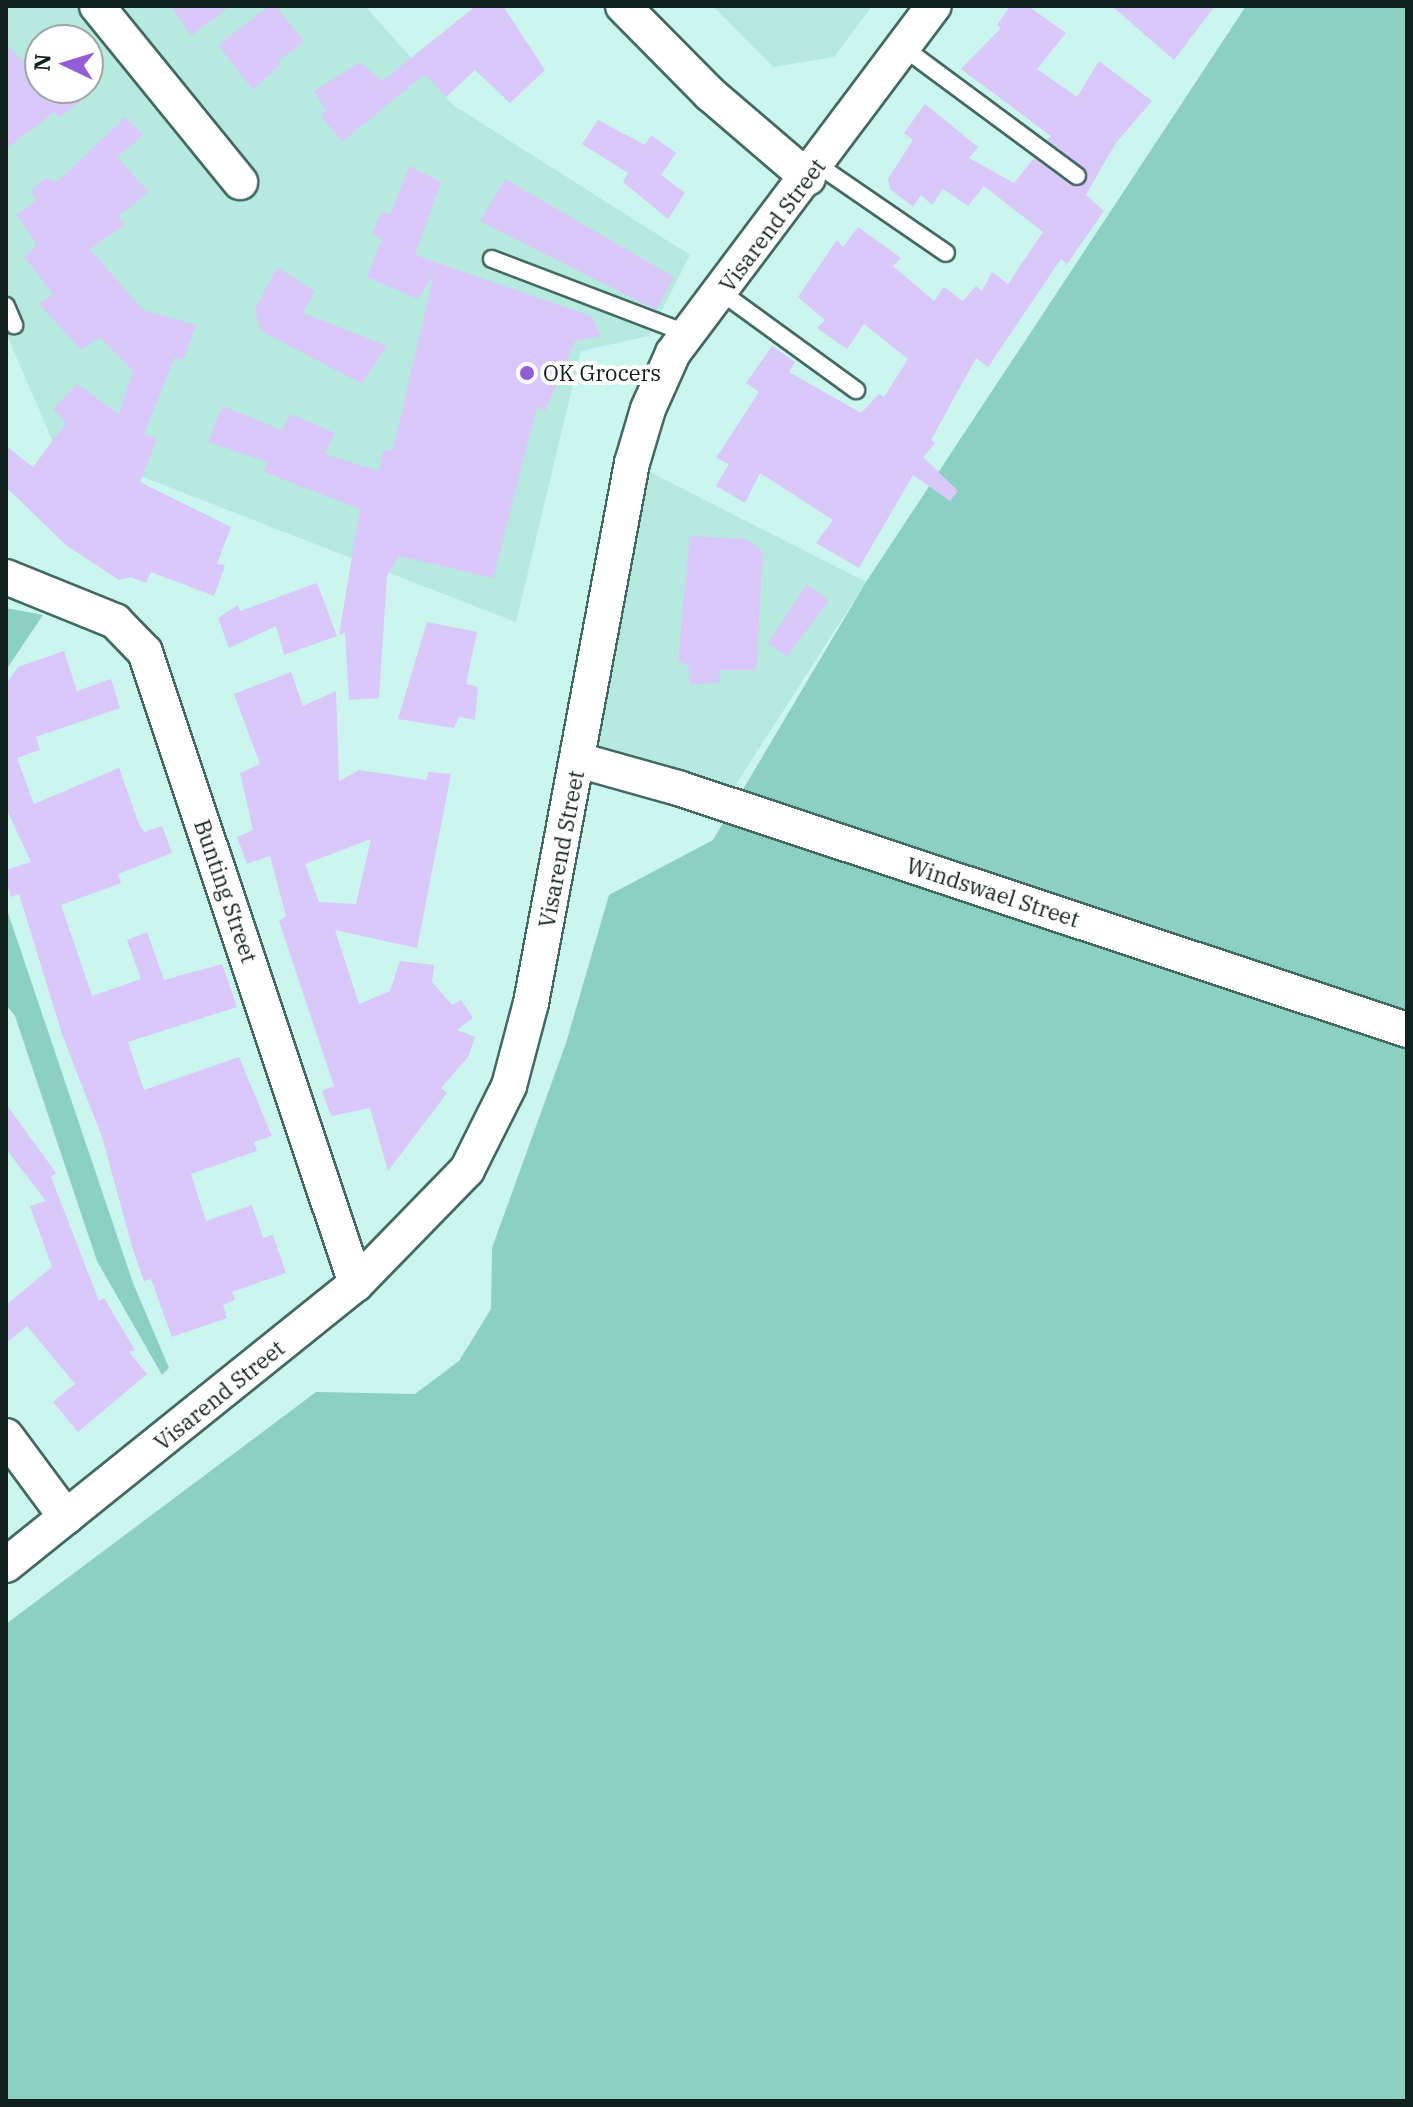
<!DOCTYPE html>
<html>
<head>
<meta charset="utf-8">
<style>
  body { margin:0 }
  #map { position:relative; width:1413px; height:2107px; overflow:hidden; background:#cbf6ed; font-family:"IBM Plex Serif",serif }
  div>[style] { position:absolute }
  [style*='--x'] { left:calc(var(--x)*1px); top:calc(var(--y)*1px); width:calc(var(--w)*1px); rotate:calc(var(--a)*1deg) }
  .built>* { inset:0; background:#b6eade }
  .green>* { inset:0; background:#8bd0c2 }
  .building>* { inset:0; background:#d9c8f9 }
  .roads { filter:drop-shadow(2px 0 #436a62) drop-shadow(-2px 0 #436a62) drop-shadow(0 2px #436a62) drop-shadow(0 -2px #436a62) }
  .lane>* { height:16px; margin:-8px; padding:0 8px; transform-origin:8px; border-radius:8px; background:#fff }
  .street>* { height:34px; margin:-17px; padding:0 17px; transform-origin:17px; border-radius:17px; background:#fff }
  .dots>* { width:22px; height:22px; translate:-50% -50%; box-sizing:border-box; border:4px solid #fff; border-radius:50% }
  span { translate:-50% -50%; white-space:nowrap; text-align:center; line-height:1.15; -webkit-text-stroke:8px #fff; paint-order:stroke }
  .street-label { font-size:22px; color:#0f201d }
  .poi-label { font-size:22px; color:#0f201d }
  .left { translate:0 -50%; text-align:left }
  .frame { position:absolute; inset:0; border:8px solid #0f201d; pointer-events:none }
  .north { position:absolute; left:24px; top:24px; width:80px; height:80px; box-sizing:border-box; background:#fff; border:2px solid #9fa6a5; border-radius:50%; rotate:274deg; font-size:22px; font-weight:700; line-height:32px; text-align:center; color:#0f201d }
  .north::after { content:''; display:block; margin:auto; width:28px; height:36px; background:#925dd6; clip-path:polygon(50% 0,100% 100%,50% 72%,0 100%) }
</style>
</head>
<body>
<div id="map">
  <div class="built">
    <div style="clip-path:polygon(evenodd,6px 6px,365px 6px,453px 105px,690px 255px,649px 336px,581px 351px,516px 622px,53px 442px,6px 333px,6px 6px,40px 40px,88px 40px,88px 88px,40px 88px,40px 40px)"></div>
    <div style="clip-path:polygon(713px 6px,872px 6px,834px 57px,773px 67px)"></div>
    <div style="clip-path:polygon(632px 463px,866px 582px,724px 803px,578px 760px)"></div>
  </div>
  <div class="green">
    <div style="clip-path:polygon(1246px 6px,1407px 6px,1407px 2101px,6px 2101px,6px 1624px,316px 1392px,415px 1394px,459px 1361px,491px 1309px,492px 1248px,566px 1043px,609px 895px,713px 840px,866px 582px)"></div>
    <div style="clip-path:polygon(6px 608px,43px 615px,6px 670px)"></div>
    <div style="clip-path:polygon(6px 907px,133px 1283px,169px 1368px,162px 1375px,97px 1261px,15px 1016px,6px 1005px)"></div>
  </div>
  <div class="building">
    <div style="clip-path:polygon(171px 6px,230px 6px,191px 36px)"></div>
    <div style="clip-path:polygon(269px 6px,276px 6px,304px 42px,278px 61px,281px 64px,253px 90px,218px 45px)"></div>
    <div style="clip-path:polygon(476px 6px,503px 6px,545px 70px,510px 103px,475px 70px,446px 97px,425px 74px,342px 142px,321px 116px,326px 110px,314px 91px,360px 62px,382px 81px)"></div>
    <div style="clip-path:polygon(1010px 6px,1028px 6px,1066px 33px,1037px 69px,1077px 97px,1099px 61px,1152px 101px,1115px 144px,1086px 195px,1104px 211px,1067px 264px,1061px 259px,988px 367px,976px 358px,931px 440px,935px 443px,923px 457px,958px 491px,950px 501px,913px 475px,859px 568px,816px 543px,833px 520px,760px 473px,745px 503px,716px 486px,729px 464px,716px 458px,759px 392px,746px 383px,772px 346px,795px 362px,789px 372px,861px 413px,879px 394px,884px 397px,908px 359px,864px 324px,847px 349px,817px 328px,825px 320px,798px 297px,837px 240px,843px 247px,858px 227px,901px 258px,893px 266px,934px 301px,944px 287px,963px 301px,976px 286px,982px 291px,992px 272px,1008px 284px,1043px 232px,984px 186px,968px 206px,943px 189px,932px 205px,921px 195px,913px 207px,890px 189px,888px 179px,913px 140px,904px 133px,925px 104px,978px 147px,969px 158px,1014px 183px,1034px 158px,1071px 185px,1086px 182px,1087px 171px,1047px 140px,1051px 136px,961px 69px,1001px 28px,997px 25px)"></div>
    <div style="clip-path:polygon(1112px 6px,1215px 6px,1174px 60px)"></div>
    <div style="clip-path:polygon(6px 44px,40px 80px,40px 88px,86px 88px,75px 96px,80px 102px,59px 118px,54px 112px,6px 149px)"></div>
    <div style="clip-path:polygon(125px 117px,144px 135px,117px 157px,149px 192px,118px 216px,126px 224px,90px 249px,143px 310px,196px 325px,183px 360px,175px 357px,144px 434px,157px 439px,140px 482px,231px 527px,217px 564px,225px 565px,214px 596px,151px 572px,146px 583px,131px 577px,119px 580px,66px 545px,6px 487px,6px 446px,33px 467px,66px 423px,53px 409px,77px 384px,119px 414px,133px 371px,100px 337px,81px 350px,39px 304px,53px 294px,24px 257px,37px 245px,17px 215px,36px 200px,31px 191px,45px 178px,57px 182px)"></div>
    <div style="clip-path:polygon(598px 120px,645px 145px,651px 135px,676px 153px,661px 175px,685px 193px,668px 219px,623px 182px,628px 173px,582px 144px)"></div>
    <div style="clip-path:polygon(409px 166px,441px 182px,415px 255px,591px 316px,601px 336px,575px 341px,545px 411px,537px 407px,493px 578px,399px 556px,387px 576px,379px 698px,349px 700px,345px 633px,339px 635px,360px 509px,264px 472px,267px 462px,208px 442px,222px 406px,282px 430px,290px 414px,335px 433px,325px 454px,379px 471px,383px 450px,393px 450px,434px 274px,418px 299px,367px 277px,382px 238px,372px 233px,382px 211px,390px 215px)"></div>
    <div style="clip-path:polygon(505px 179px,674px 277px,656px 310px,480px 221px)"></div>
    <div style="clip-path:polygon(277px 267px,315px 291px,303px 313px,387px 346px,362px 384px,261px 331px,255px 309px)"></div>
    <div style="clip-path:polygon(690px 536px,746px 539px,763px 552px,756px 670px,720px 670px,719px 683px,690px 684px,689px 665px,678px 661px)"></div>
    <div style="clip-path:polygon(317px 583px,337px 636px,284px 655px,276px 626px,229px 648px,218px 618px,238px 605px,240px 611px)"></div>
    <div style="clip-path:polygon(807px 584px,829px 601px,787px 656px,768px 643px)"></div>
    <div style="clip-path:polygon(427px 622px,477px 632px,466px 684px,478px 687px,475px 720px,459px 717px,454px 728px,398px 719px)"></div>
    <div style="clip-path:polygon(64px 651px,77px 691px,111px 679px,120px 708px,36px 737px,40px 750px,17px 758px,34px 804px,119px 768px,139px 824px,144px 832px,162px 826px,172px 853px,118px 874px,121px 883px,61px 905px,92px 996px,141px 979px,127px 940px,147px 932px,164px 980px,222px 964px,237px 1007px,128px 1042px,144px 1090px,239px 1057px,272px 1136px,254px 1142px,257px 1151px,191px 1174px,206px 1221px,252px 1205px,263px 1238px,273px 1235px,286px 1273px,232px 1292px,235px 1300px,223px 1305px,227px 1318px,172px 1337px,151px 1279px,144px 1281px,133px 1250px,102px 1137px,63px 1037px,19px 894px,11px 897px,6px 880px,6px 870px,31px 862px,6px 808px,6px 684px,18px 667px)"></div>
    <div style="clip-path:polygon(evenodd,291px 672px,303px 706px,336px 691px,339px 781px,359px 770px,426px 780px,429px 772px,451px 774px,417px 948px,335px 930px,359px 1004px,390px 991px,400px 961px,434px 965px,432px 982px,452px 1005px,461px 1000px,473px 1018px,457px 1030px,475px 1037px,468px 1057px,441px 1088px,447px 1093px,388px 1171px,370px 1108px,331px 1116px,322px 1091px,334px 1086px,279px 921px,286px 916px,270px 856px,247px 864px,237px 837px,253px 830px,240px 773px,260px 764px,234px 694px,291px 672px,371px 839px,356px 904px,319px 902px,305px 864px,371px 839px)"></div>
    <div style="clip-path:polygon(6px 1104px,56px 1173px,51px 1177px,99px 1301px,104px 1298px,135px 1350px,129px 1352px,147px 1374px,78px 1432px,53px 1402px,75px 1384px,27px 1326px,6px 1343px,6px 1305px,52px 1267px,30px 1206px,46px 1201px,6px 1149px)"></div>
  </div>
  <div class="roads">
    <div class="lane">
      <div style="--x:904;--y:48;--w:215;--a:36.5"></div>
      <div style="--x:818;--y:165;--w:155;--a:34.5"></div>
      <div style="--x:492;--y:259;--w:210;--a:20.9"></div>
      <div style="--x:721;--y:292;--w:167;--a:36"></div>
      <div style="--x:6;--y:306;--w:21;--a:67"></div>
    </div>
    <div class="street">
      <div style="--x:97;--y:6;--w:227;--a:50.9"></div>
      <div style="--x:623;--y:6;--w:124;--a:45.3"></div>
      <div style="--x:710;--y:94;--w:129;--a:40.6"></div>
      <div style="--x:6;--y:577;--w:118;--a:22"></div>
      <div style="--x:115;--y:621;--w:43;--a:45.9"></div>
      <div style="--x:145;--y:652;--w:666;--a:71.54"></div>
      <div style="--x:578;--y:760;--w:104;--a:15.6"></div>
      <div style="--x:678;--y:788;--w:768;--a:18.36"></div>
      <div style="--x:6;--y:1436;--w:101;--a:53.5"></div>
      <div style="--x:6;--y:1565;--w:449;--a:-38.8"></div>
      <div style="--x:356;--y:1284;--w:159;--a:-45.8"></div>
      <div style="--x:467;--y:1170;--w:94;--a:-63.4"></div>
      <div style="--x:509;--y:1086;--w:86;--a:-75.2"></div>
      <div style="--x:531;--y:1003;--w:549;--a:-79.41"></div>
      <div style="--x:632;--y:463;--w:56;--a:-73.5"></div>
      <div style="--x:648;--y:409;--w:61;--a:-65.9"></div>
      <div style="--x:673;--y:353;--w:434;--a:-53.1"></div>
    </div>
  </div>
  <div class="dots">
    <div style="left:527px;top:373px;background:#925dd6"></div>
  </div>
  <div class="street-label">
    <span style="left:772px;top:225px;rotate:-53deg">Visarend Street</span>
    <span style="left:561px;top:849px;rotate:-79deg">Visarend Street</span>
    <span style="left:226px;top:891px;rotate:71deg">Bunting Street</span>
    <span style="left:993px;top:892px;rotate:18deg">Windswael Street</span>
    <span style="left:219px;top:1395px;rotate:-39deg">Visarend Street</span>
  </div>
  <div class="poi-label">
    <span class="left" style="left:543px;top:373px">OK Grocers</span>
  </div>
  <div class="frame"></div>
  <div class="north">N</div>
</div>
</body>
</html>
